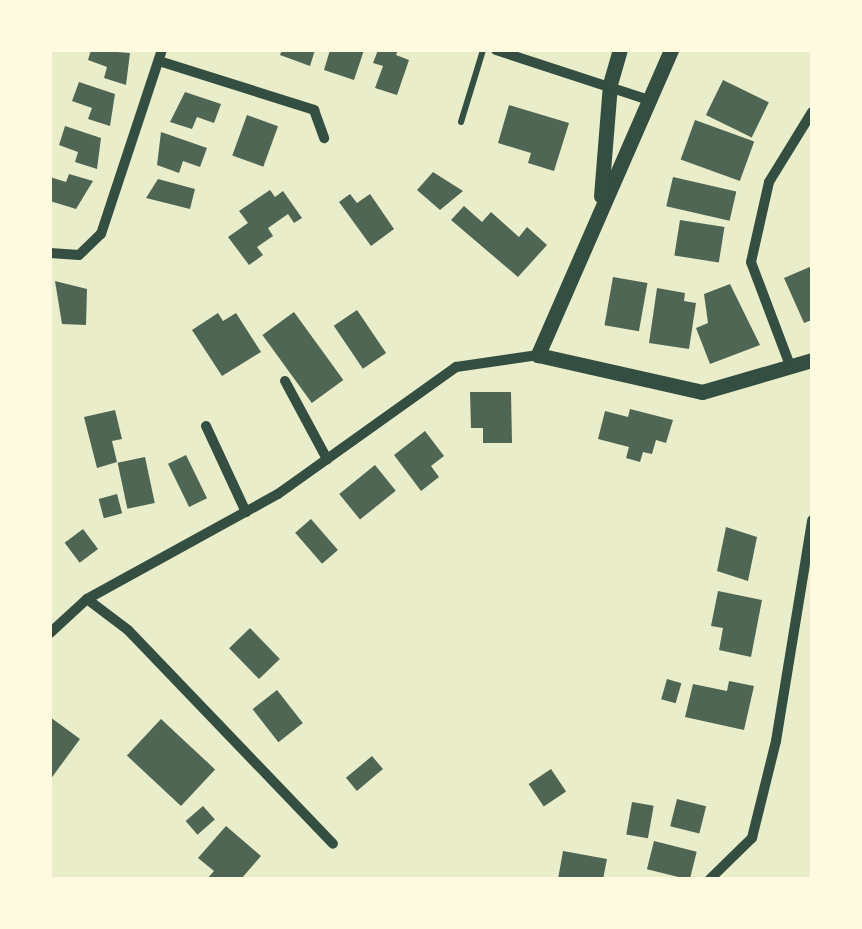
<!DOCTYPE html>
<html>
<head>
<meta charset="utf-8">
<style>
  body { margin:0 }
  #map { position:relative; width:862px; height:929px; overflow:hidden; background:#e9edc9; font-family:"Golos Text",sans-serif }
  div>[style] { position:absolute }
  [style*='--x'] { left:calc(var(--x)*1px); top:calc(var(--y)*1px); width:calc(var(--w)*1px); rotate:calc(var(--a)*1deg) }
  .building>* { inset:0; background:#4f6655; transform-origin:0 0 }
  .service>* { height:6px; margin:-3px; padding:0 3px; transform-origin:3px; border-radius:3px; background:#344e41 }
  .minor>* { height:10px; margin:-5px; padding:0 5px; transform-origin:5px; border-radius:5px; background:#344e41 }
  .tertiary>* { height:15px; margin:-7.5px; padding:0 7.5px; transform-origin:7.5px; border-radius:7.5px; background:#344e41 }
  span { translate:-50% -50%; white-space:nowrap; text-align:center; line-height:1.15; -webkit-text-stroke:10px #fefae0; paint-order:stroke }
  .frame { position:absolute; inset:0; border:52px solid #fefae0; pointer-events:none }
</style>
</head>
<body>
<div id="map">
  <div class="building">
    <div style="clip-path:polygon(91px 50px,130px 53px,126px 85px,104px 78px,107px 67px,88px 60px)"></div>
    <div style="clip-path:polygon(282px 50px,315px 50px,310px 66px,280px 55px)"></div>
    <div style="clip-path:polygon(330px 50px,364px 50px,354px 80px,324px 70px)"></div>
    <div style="clip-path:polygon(378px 50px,398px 50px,396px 55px,409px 60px,397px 95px,375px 88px,383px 66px,373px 63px)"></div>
    <div style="left:723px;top:80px;width:51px;height:39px;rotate:26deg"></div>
    <div style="clip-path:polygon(79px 82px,115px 94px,110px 126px,88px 119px,92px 108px,72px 101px)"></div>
    <div style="clip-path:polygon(185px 92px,221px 104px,214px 123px,197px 117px,192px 129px,170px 122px)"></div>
    <div style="clip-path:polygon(509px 105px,569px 123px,554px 171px,528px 163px,531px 153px,498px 143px)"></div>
    <div style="left:247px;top:115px;width:33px;height:43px;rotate:20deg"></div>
    <div style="left:695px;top:120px;width:63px;height:42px;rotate:20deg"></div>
    <div style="clip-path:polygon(65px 126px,101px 138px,97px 169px,75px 162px,78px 152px,59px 145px)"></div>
    <div style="clip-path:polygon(161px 132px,207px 148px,200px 167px,183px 161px,179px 173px,157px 165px)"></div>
    <div style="clip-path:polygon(433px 172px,463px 191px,440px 210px,417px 190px)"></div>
    <div style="clip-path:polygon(69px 174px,93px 181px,76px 209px,50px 201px,50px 177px,66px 182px)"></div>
    <div style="left:673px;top:177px;width:65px;height:30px;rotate:13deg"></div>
    <div style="clip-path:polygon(158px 179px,195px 189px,190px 209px,146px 198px)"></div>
    <div style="clip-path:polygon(270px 190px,275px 197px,283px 191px,302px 218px,294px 223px,288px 214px,268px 228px,273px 236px,257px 247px,263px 255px,249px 265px,228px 237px,248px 223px,239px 211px)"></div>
    <div style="clip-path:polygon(350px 194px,357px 203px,370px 194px,394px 229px,371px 246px,339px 202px)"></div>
    <div style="clip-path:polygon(464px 206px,482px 222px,491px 212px,519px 237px,527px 227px,547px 245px,518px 277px,451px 220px)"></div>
    <div style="left:680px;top:220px;width:45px;height:36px;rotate:9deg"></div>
    <div style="clip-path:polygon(812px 266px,812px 320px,804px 323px,784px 278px)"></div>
    <div style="left:613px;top:277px;width:35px;height:49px;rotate:10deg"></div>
    <div style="clip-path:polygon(55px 281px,87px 289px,86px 325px,62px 324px)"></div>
    <div style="clip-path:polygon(730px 284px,760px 345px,710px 364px,696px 328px,708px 323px,704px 294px)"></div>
    <div style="clip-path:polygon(657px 288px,685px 293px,684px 301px,696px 303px,689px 349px,649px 343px)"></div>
    <div style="left:357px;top:310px;width:52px;height:28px;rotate:56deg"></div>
    <div style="left:294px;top:312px;width:84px;height:39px;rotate:54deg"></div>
    <div style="clip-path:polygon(218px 313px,223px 321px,236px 313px,261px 352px,222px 376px,192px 330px)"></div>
    <div style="clip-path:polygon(470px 392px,511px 392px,512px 443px,483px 443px,483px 428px,471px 428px)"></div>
    <div style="clip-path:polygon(630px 409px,673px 420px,666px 443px,656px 440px,652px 454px,643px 452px,640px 462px,626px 458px,629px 447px,598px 439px,605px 411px,628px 417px)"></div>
    <div style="clip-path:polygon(115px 410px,122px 439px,112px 441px,117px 462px,97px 468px,84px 417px)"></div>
    <div style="clip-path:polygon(425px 431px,444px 456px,431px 466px,439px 477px,421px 491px,394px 455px)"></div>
    <div style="left:186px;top:455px;width:48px;height:20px;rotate:64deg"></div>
    <div style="left:145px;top:457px;width:47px;height:28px;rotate:78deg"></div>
    <div style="left:375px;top:465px;width:33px;height:46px;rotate:51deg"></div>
    <div style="left:117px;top:494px;width:20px;height:19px;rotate:75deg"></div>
    <div style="left:311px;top:519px;width:41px;height:21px;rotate:49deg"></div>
    <div style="clip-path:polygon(726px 527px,757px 537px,748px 581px,717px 571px)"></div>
    <div style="left:83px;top:529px;width:25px;height:23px;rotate:53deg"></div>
    <div style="clip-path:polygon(718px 591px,762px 600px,751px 657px,719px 650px,723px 628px,711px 626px)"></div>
    <div style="left:250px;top:628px;width:43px;height:29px;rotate:46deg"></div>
    <div style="left:667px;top:679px;width:15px;height:21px;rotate:16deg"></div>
    <div style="clip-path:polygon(729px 681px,754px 686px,744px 730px,685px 717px,693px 684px,727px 691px)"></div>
    <div style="left:277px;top:690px;width:42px;height:31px;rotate:52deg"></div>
    <div style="clip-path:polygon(50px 717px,80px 739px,50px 780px)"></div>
    <div style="left:161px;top:719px;width:74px;height:50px;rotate:43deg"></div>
    <div style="left:372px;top:756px;width:17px;height:34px;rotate:50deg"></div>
    <div style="left:551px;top:769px;width:27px;height:27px;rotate:56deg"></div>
    <div style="left:677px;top:799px;width:30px;height:28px;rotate:14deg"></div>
    <div style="left:632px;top:802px;width:22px;height:33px;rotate:10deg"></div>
    <div style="left:203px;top:806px;width:18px;height:23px;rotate:49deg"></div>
    <div style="clip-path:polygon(226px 826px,261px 856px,241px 879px,207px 879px,214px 871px,198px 858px)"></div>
    <div style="left:654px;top:841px;width:44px;height:29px;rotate:14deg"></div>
    <div style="clip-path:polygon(563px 851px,607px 859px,603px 879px,558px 879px)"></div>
  </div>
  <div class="service">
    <div style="--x:461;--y:122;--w:75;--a:-73"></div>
  </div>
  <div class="minor">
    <div style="--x:496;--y:50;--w:164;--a:18.1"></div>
    <div style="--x:159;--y:61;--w:163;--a:17.5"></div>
    <div style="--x:314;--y:110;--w:30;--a:70"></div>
    <div style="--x:50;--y:253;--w:29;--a:4"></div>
    <div style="--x:79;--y:255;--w:30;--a:-44"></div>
    <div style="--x:101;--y:234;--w:194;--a:-71.7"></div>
    <div style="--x:791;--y:368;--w:113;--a:-110.7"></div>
    <div style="--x:751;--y:262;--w:82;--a:-77.3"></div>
    <div style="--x:769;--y:182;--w:82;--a:-58.4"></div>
    <div style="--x:285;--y:381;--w:89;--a:61.7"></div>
    <div style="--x:206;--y:426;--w:95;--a:65.1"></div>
    <div style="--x:87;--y:599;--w:51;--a:37.1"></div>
    <div style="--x:128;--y:630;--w:296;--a:46.2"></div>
    <div style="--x:50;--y:633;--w:50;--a:-42.6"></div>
    <div style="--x:87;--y:599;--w:218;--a:-28.8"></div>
    <div style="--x:278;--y:494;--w:219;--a:-35.5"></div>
    <div style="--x:456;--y:367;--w:83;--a:-8.3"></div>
    <div style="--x:710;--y:879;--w:59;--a:-44.3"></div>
    <div style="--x:752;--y:838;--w:100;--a:-76.1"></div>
    <div style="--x:776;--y:741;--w:224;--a:-80.7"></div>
  </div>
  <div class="tertiary">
    <div style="--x:671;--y:50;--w:333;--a:113.6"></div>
    <div style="--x:538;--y:355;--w:168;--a:12.7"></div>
    <div style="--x:702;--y:392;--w:115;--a:-16.2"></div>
    <div style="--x:601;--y:196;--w:112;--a:-85.4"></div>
    <div style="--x:610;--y:84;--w:35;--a:-74"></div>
  </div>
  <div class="frame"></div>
</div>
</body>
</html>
